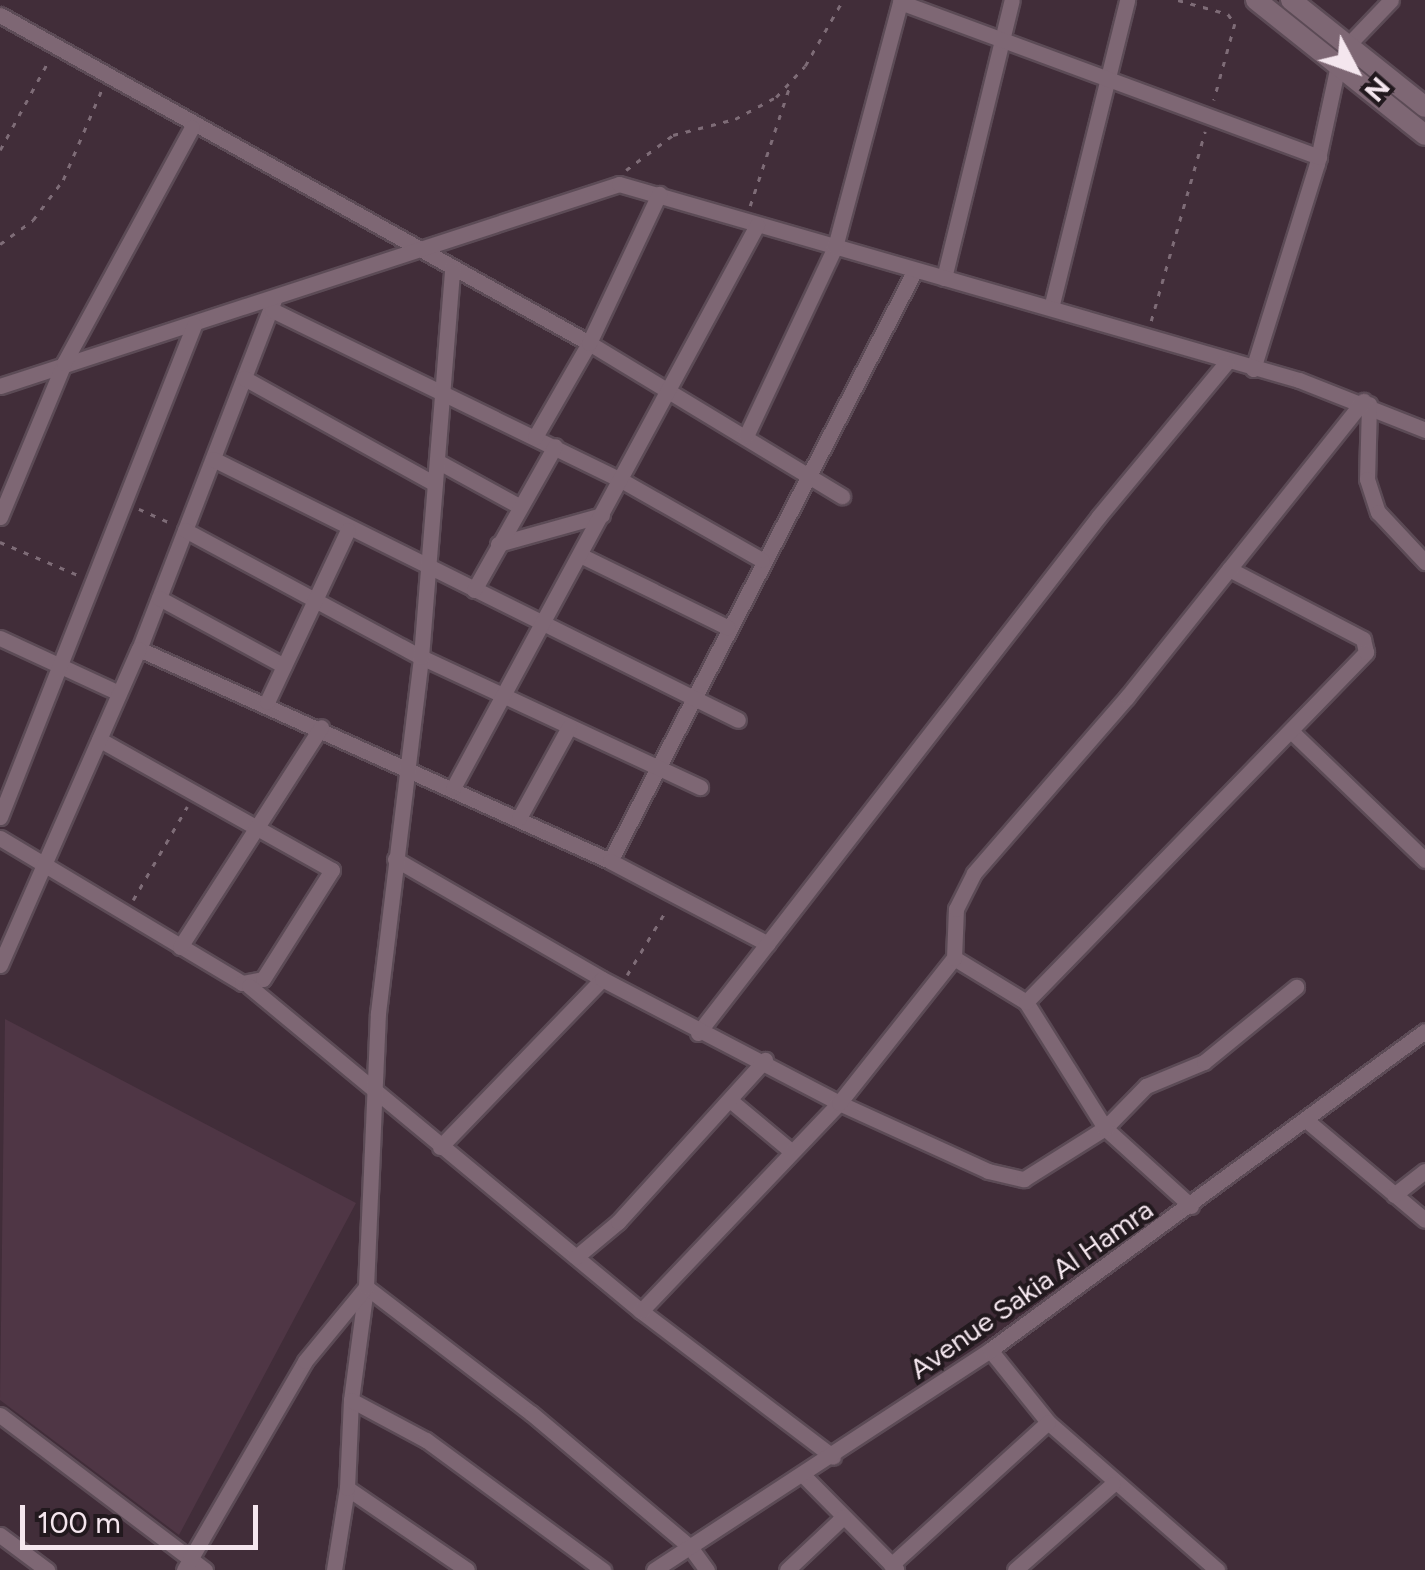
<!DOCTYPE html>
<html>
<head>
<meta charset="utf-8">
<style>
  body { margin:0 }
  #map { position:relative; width:1425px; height:1570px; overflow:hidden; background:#412d39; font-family:Figtree,sans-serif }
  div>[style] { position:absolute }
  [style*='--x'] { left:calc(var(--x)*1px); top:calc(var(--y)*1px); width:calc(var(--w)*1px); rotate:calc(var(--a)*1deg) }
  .built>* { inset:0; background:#4f3645 }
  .path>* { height:2.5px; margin-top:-1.25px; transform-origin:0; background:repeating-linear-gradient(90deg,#7e6c77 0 5px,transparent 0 13px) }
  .roads { filter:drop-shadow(2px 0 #5c4b56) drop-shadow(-2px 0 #5c4b56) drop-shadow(0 2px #5c4b56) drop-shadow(0 -2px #5c4b56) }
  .minor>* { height:15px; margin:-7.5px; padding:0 7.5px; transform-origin:7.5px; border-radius:7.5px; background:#7e6774 }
  .tertiary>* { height:20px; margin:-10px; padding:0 10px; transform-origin:10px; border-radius:10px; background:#7e6774 }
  span { translate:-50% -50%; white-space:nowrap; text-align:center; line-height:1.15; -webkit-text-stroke:8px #22191e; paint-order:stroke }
  .street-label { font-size:28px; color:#f4e6ee }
  .north { position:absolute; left:1305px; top:20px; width:100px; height:100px; -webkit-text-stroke:8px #22191e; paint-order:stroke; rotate:131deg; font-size:28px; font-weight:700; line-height:40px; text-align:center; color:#f4e6ee }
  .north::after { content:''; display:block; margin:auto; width:35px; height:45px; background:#f4e6ee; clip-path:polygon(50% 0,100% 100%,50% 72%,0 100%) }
  .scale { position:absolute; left:20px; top:1505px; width:238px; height:45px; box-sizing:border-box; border:5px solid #f4e6ee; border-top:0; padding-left:12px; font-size:30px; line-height:35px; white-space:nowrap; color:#f4e6ee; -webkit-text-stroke:8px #22191e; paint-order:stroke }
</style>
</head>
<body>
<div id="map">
  <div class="built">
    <div style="clip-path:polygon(5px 1019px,356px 1203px,179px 1535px,0 1400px)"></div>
  </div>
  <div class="path">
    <div style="--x:1178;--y:0;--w:52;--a:15.6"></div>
    <div style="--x:1228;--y:14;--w:12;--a:55"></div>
    <div style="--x:1235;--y:24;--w:79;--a:105.4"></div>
    <div style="--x:0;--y:150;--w:100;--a:-61.4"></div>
    <div style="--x:626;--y:170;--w:59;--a:-36.7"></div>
    <div style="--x:673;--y:135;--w:64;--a:-14.5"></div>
    <div style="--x:735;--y:119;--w:47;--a:-28.2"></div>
    <div style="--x:776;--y:97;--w:42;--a:-46.9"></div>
    <div style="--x:805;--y:66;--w:76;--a:-60.1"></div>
    <div style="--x:750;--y:206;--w:127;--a:-71.7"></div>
    <div style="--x:0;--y:244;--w:41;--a:-36"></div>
    <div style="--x:33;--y:220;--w:50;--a:-53.1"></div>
    <div style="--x:63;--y:180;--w:99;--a:-66.8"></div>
    <div style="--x:1151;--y:321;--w:197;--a:-74.1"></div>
    <div style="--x:139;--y:509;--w:32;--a:24"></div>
    <div style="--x:0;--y:542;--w:85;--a:22.9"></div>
    <div style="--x:133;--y:900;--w:108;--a:-59.9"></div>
    <div style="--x:627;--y:975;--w:77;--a:-58.8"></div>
  </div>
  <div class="roads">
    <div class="minor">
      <div style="--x:0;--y:15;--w:674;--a:29.11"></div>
      <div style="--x:589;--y:343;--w:296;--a:31.2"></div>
      <div style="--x:1348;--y:45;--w:62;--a:-46.3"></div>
      <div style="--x:944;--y:278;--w:286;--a:-76.3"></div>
      <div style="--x:275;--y:297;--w:377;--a:111.1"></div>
      <div style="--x:139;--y:649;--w:517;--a:24.23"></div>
      <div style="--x:610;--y:861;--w:665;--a:-62.7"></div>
      <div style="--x:1051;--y:308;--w:317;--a:-76.1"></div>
      <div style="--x:272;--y:310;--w:388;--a:26"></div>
      <div style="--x:621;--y:480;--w:162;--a:29.6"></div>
      <div style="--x:1253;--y:369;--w:216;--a:-72.7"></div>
      <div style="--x:1317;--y:163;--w:100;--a:-77.9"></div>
      <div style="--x:244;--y:378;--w:218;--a:29"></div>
      <div style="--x:0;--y:386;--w:651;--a:-18.07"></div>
      <div style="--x:619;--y:184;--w:708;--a:16.08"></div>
      <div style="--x:1299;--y:380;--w:136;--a:21.6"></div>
      <div style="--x:1369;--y:404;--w:75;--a:91.5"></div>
      <div style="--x:1367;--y:479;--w:35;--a:72"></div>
      <div style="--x:1378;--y:512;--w:69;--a:46.8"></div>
      <div style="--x:746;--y:436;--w:209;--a:-64.8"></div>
      <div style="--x:835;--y:247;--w:253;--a:-75.1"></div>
      <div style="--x:900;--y:2;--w:447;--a:20.3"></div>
      <div style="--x:535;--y:437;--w:108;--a:-60.1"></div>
      <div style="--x:589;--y:343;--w:165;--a:-64.8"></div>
      <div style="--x:213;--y:459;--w:586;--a:26.43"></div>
      <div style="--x:437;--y:461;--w:94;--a:28.8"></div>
      <div style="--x:0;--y:517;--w:167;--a:-67.4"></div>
      <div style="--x:64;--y:363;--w:268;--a:-61.5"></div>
      <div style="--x:185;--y:530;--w:268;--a:28.3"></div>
      <div style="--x:421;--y:657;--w:308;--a:25"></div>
      <div style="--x:498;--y:544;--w:108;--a:-15.6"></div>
      <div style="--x:580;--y:555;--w:164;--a:26.1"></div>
      <div style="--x:474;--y:590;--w:165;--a:-60.6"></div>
      <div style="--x:159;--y:598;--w:142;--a:28.5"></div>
      <div style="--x:0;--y:638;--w:131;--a:24.8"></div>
      <div style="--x:267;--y:702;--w:190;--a:-64.8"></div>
      <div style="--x:1291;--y:731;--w:186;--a:43.9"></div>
      <div style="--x:453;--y:788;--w:640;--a:-61.63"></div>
      <div style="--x:0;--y:817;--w:529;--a:-68.48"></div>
      <div style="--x:519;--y:818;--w:104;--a:-61.2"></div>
      <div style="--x:0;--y:838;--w:282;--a:30.9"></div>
      <div style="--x:242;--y:983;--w:21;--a:-11"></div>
      <div style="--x:263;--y:979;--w:129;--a:-57.7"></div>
      <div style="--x:332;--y:870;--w:267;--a:-150.7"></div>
      <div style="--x:395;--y:859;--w:239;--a:30.1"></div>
      <div style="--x:610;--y:861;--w:178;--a:27.7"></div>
      <div style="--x:180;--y:947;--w:261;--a:-57.3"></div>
      <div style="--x:954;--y:958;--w:84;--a:31.4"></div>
      <div style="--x:0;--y:965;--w:345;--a:-66.3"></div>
      <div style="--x:249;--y:986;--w:509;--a:39.66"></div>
      <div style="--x:641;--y:1311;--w:241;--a:37.2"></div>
      <div style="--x:698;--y:1033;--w:654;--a:-52.2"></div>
      <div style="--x:1099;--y:516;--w:199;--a:-50.3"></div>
      <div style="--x:731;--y:1101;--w:78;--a:39.8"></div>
      <div style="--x:1306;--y:1120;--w:155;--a:40"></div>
      <div style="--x:440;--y:1147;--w:233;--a:-46"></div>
      <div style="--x:602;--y:979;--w:267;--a:27.6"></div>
      <div style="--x:839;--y:1103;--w:164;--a:24.5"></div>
      <div style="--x:988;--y:1171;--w:37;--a:13"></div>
      <div style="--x:1024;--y:1179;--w:96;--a:-32.2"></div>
      <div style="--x:1105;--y:1128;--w:59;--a:-45.7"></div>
      <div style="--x:1146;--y:1086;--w:63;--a:-22.5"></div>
      <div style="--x:1204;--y:1062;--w:119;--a:-39.2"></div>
      <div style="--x:1394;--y:1195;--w:39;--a:-38"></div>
      <div style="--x:1191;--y:1206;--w:116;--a:-137.8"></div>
      <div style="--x:1105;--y:1128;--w:149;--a:-122.1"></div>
      <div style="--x:1026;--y:1002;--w:488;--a:-45.8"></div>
      <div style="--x:1366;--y:652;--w:13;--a:-103"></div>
      <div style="--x:1363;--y:639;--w:151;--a:-152.4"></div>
      <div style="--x:576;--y:1257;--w:55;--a:-39.8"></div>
      <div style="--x:618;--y:1222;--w:219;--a:-47.8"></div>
      <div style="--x:641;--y:1311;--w:287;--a:-46.4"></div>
      <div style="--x:839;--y:1103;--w:185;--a:-51.6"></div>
      <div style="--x:954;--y:958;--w:49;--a:-87.7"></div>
      <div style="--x:956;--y:909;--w:40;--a:-63.4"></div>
      <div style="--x:974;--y:873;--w:233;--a:-49"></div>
      <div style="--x:1127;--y:697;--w:379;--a:-51.4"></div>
      <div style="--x:990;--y:1350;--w:92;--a:51.1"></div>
      <div style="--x:1048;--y:1422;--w:225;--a:41.2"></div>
      <div style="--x:351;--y:1400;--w:114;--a:-82.4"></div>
      <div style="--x:366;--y:1287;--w:208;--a:37.4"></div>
      <div style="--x:531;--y:1413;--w:208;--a:40.1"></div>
      <div style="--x:690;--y:1547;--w:29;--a:54"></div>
      <div style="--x:0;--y:1415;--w:257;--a:37.1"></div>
      <div style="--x:804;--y:1476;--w:131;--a:45.3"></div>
      <div style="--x:347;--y:1488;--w:145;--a:34.3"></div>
      <div style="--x:0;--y:1535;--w:59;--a:36.7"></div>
      <div style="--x:891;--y:1565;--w:212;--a:-42.3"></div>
      <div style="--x:184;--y:1570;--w:241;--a:-59.9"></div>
      <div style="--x:305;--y:1361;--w:96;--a:-50.5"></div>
      <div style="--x:366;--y:1287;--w:274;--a:-87.5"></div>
      <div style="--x:378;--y:1013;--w:359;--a:-83.1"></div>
      <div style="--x:421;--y:657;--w:389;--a:-85.4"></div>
      <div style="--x:334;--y:1570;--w:83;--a:-81"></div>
      <div style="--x:347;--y:1488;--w:88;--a:-87.4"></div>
      <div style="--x:351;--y:1400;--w:85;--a:28.1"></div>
      <div style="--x:426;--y:1440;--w:220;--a:36.3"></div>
      <div style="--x:654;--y:1570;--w:402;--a:-33.2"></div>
      <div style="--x:990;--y:1350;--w:539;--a:-36.25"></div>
      <div style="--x:787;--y:1570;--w:77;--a:-43.4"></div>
      <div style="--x:1015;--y:1570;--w:130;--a:-41.3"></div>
    </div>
    <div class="tertiary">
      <div style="--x:1256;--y:0;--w:216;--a:38.6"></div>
      <div style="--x:1291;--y:0;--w:171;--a:38.6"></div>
    </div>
  </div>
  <div class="street-label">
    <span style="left:1031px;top:1289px;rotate:-35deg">Avenue Sakia Al Hamra</span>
  </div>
  <div class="north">N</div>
  <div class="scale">100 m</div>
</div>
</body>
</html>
